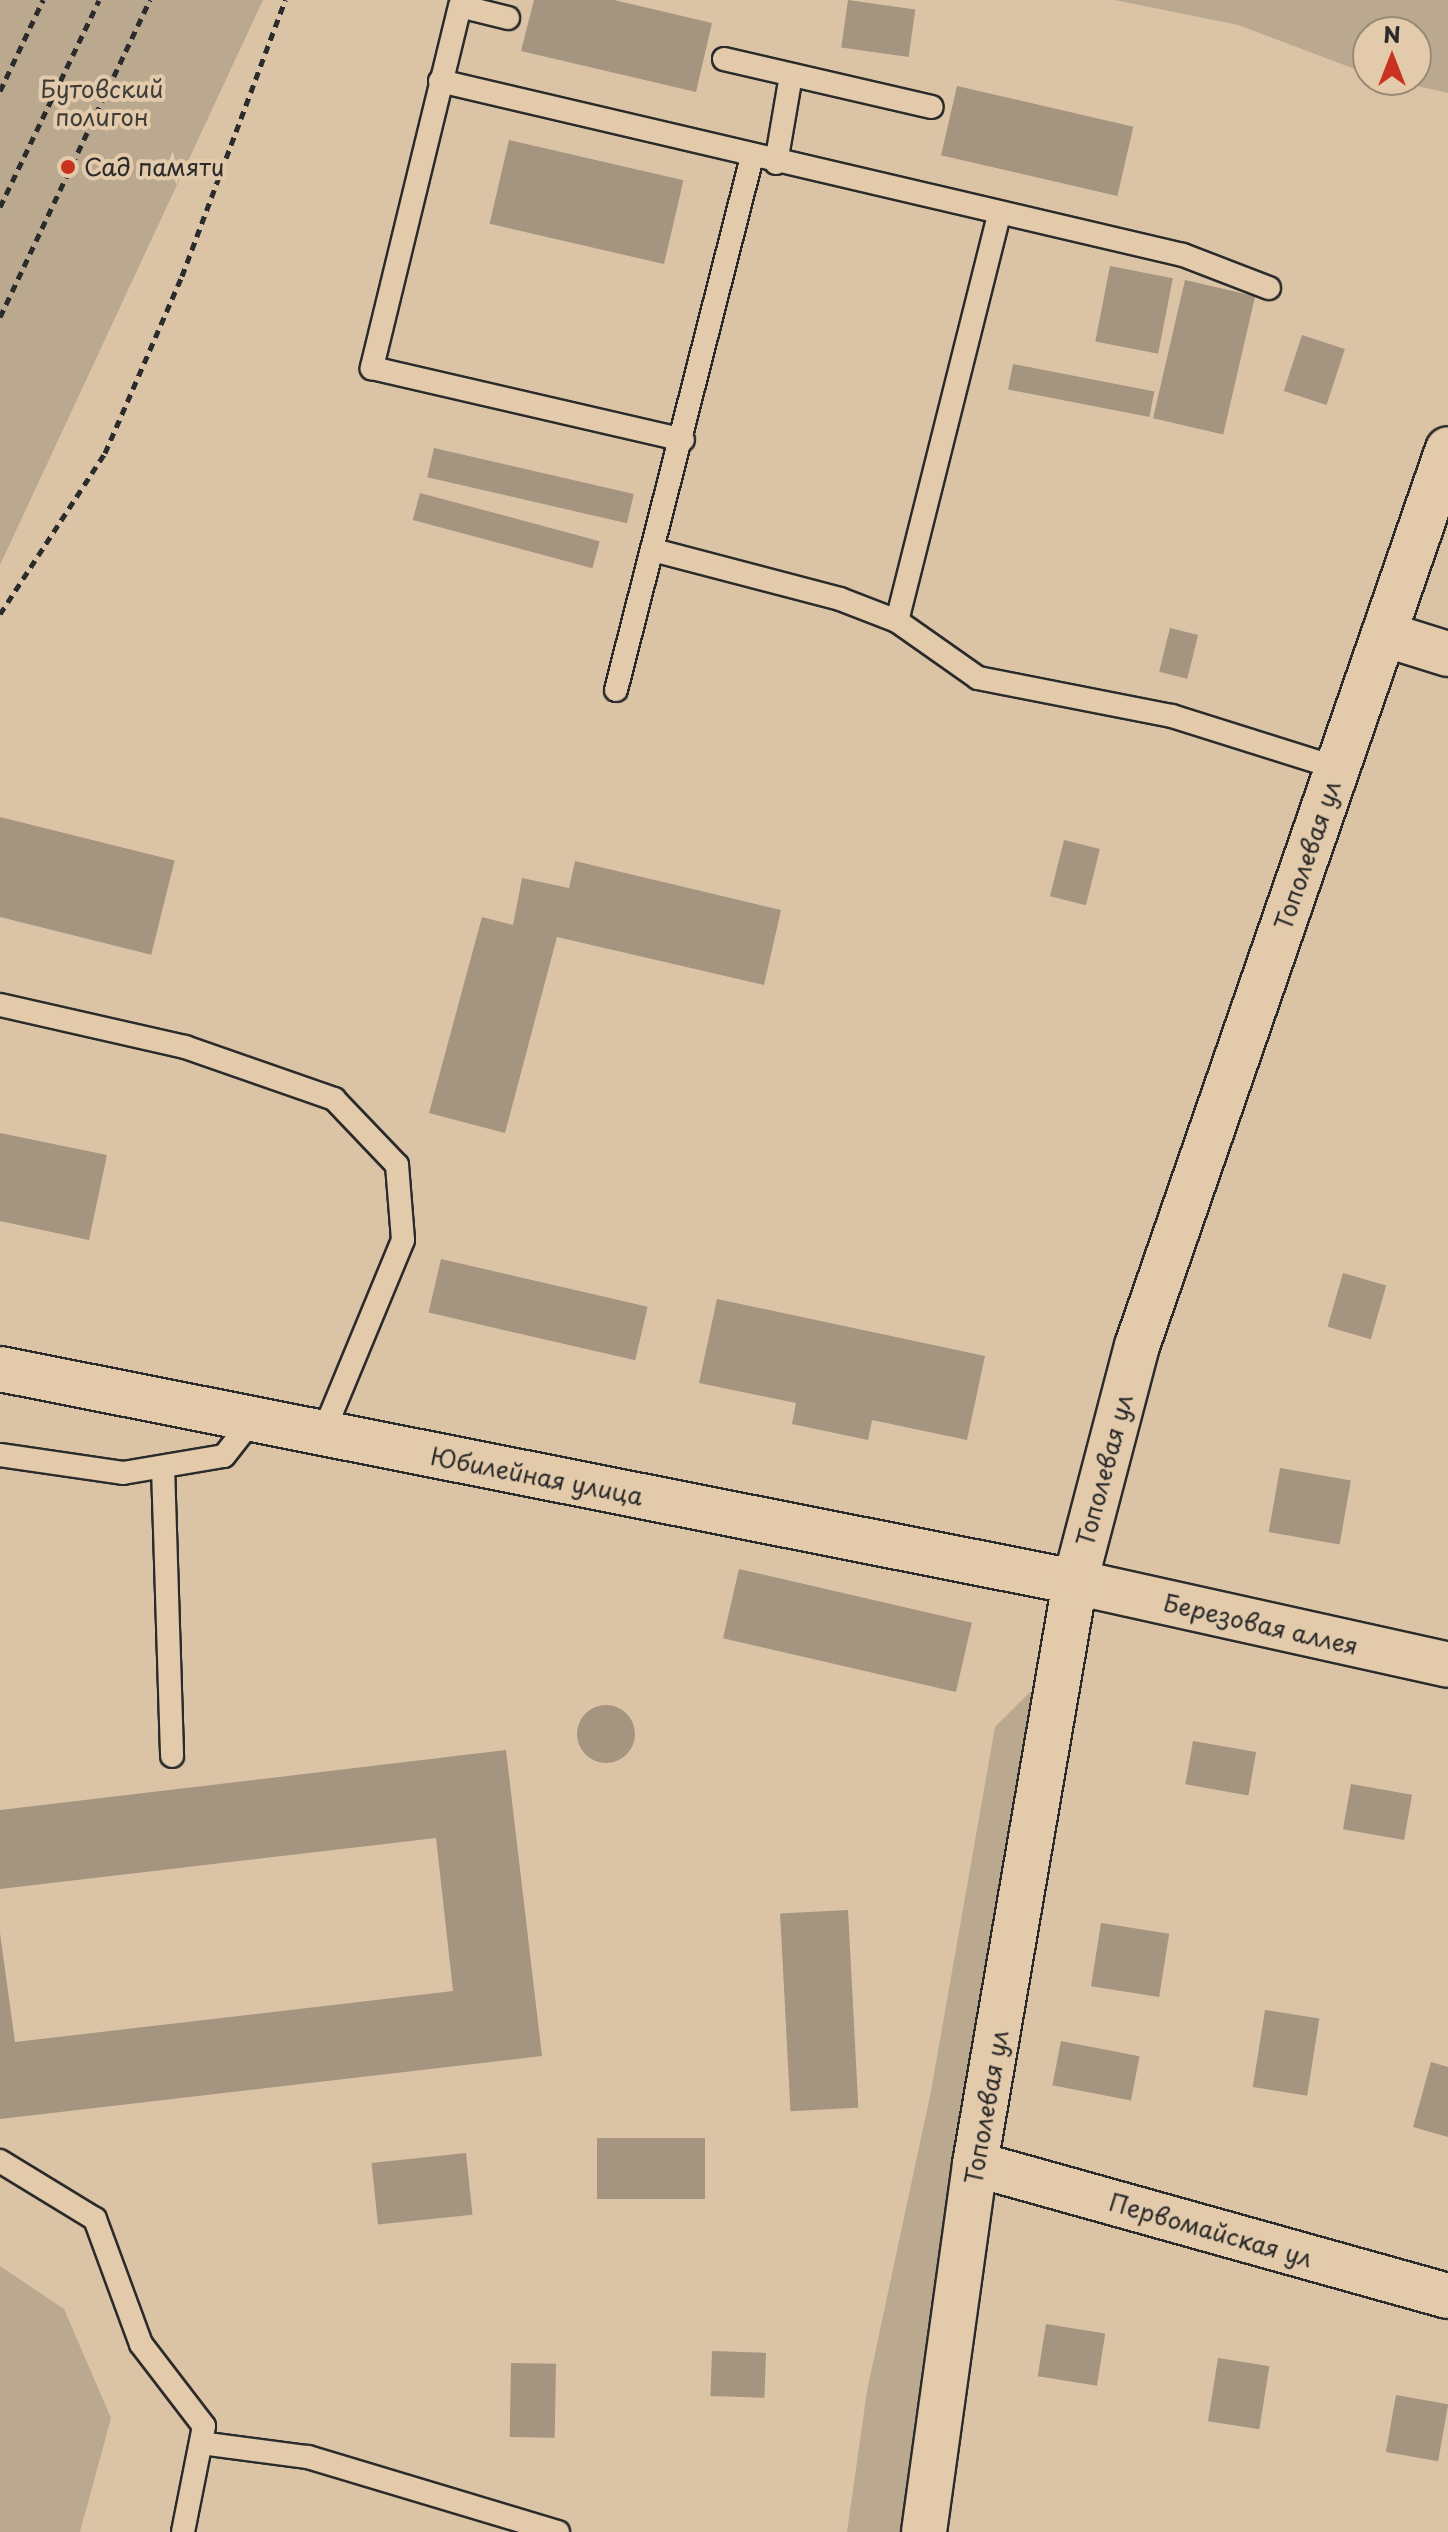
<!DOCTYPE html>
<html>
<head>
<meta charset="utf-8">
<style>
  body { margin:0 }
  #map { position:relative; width:1448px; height:2532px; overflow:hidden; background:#dbc4a6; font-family:"Playpen Sans",sans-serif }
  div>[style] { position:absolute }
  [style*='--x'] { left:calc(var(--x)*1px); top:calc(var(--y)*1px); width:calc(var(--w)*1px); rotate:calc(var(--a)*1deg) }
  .green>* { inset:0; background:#baa88f }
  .building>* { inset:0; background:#a49480; transform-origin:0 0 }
  .round { border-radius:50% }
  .path>* { height:5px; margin-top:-2.5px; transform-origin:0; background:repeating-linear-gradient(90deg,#2b2b2b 0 8px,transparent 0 14px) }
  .roads { filter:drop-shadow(2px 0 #2b2b2b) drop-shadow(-2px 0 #2b2b2b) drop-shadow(0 2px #2b2b2b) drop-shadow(0 -2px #2b2b2b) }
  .service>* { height:22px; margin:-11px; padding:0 11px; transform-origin:11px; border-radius:11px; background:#e2caab }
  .minor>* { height:44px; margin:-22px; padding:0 22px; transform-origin:22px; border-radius:22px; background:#e2caab }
  .dots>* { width:22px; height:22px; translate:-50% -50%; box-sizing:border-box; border:4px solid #e2caab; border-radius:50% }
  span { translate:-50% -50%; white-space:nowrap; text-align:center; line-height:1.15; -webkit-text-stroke:8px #e2caab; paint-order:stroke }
  .park-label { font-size:24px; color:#403e3a }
  .poi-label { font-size:24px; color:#2b2b2b }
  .left { translate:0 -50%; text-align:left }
  .street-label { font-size:24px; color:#2b2b2b }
  .north { position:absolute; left:1352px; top:16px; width:80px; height:80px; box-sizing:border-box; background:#e2caab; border:2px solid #998a78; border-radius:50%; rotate:0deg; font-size:22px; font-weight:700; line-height:32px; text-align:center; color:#2b2b2b }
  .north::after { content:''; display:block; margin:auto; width:28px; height:36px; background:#c8321e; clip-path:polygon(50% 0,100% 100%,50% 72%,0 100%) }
</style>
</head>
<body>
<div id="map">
  <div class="green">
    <div style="clip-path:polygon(0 0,263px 0,0 565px)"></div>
    <div style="clip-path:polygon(1115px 0,1448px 0,1448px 93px,1391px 80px,1416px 80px,1416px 32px,1368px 32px,1368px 74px,1238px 25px)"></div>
    <div style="clip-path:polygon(1030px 1692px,1055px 1720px,928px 2532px,847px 2532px,867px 2391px,931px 2091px,995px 1727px)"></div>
    <div style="clip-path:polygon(0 2266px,64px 2309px,111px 2418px,80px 2532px,0 2532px)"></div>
  </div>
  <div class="building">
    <div style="clip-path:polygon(534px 0,614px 0,712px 23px,696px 92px,521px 51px)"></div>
    <div style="left:848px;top:0;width:68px;height:48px;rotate:8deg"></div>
    <div style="left:957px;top:86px;width:181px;height:71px;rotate:13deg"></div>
    <div style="left:509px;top:140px;width:179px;height:86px;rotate:13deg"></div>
    <div style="left:1110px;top:266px;width:64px;height:77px;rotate:11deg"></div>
    <div style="left:1185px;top:280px;width:72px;height:142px;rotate:13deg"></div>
    <div style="left:1302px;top:335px;width:45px;height:59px;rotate:18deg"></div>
    <div style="left:1013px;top:364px;width:144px;height:26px;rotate:11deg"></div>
    <div style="left:434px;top:448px;width:205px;height:30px;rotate:13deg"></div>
    <div style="left:420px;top:493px;width:186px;height:28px;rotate:15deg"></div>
    <div style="left:1170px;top:628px;width:29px;height:45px;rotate:14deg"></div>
    <div style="left:0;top:817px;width:180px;height:97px;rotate:14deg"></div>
    <div style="left:1064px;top:840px;width:37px;height:58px;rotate:14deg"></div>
    <div style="clip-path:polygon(575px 861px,781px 910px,764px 985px,557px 937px,505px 1133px,429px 1113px,482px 917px,513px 925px,522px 878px,569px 888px)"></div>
    <div style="clip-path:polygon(0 1133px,107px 1155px,89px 1240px,0 1221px)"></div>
    <div style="left:441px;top:1259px;width:212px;height:55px;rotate:13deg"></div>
    <div style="left:1343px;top:1273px;width:45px;height:56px;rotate:16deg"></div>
    <div style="clip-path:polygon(717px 1299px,985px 1356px,967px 1440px,872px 1420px,868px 1440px,792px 1424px,796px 1403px,699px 1383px)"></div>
    <div style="left:1280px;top:1468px;width:72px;height:65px;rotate:10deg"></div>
    <div style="left:739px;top:1569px;width:239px;height:71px;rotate:13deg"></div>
    <div class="round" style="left:577px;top:1705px;width:58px;height:58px"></div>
    <div style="left:1193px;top:1741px;width:64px;height:44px;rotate:10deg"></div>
    <div style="clip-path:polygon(506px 1750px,542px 2056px,0 2119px,0 1933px,15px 2042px,453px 1991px,436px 1838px,0 1889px,0 1810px)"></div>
    <div style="left:1351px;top:1784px;width:62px;height:46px;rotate:10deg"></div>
    <div style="left:848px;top:1910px;width:198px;height:68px;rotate:87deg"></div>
    <div style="left:1101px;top:1923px;width:69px;height:64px;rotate:9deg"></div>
    <div style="left:1265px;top:2010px;width:55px;height:78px;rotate:9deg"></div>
    <div style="left:1061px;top:2041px;width:80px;height:45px;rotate:11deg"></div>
    <div style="clip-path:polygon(1431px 2062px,1448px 2067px,1448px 2137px,1413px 2127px)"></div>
    <div style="left:597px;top:2138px;width:108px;height:61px"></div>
    <div style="left:466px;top:2153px;width:62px;height:95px;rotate:84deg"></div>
    <div style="left:1046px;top:2324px;width:60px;height:53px;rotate:9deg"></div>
    <div style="left:712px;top:2351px;width:54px;height:45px;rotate:2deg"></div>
    <div style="left:1218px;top:2358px;width:52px;height:64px;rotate:9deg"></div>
    <div style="left:511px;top:2363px;width:45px;height:74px;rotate:1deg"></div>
    <div style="left:1396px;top:2395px;width:53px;height:58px;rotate:10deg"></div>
  </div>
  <div class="path">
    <div style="--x:0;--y:91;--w:101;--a:-64.7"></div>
    <div style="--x:0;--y:207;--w:229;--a:-64.4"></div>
    <div style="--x:0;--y:317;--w:351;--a:-64.7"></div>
    <div style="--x:0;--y:614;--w:192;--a:-56.9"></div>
    <div style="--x:105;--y:453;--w:193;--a:-66.5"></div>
    <div style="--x:182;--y:276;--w:295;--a:-69.5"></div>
  </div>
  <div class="roads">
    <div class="service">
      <div style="--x:508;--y:18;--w:49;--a:-166"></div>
      <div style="--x:460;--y:6;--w:373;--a:103.7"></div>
      <div style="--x:372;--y:368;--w:319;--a:13"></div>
      <div style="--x:724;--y:59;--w:213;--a:13"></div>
      <div style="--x:440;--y:81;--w:763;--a:13.18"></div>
      <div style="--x:1183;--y:255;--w:92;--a:21"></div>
      <div style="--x:776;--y:163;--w:89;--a:-80.3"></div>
      <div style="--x:657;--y:551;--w:189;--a:14.7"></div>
      <div style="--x:840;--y:599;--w:61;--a:21.1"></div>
      <div style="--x:897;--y:621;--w:99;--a:35.1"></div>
      <div style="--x:978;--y:678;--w:198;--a:11.1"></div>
      <div style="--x:1172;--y:716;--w:173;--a:17.5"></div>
      <div style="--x:897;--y:621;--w:418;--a:-75.9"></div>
      <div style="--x:616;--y:690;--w:550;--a:-75.69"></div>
      <div style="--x:0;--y:1005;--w:190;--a:12.8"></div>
      <div style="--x:185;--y:1047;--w:158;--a:19.2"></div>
      <div style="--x:334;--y:1099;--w:91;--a:46.3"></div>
      <div style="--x:397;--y:1165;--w:75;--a:85.4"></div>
      <div style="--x:403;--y:1240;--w:209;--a:112.5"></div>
      <div style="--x:0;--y:1455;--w:124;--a:8.3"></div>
      <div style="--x:123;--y:1473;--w:102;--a:-9.6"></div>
      <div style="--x:224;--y:1456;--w:47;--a:-51.9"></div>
      <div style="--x:163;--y:1467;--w:289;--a:88.2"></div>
      <div style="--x:0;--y:2161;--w:111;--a:31.4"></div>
      <div style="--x:95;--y:2219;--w:133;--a:69.8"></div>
      <div style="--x:141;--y:2344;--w:103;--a:52.5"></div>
      <div style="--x:204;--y:2426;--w:108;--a:101.2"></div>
      <div style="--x:201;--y:2443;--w:108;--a:7.5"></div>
      <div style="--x:308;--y:2457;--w:261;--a:16.7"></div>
    </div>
    <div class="minor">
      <div style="--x:1384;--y:634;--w:67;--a:17.4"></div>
      <div style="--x:0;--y:1369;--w:1096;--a:11.21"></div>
      <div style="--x:1075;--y:1582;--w:382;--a:12.5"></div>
      <div style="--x:975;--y:2164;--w:491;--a:15.6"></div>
      <div style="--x:924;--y:2532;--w:372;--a:-82.1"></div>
      <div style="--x:975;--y:2164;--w:591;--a:-80.25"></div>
      <div style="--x:1075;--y:1582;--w:244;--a:-75.3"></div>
      <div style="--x:1137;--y:1346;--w:949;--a:-70.88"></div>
    </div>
  </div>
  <div class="dots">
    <div style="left:68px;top:167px;background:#c8321e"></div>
  </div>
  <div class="park-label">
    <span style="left:102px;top:103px">Бутовский<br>полигон</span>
  </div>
  <div class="poi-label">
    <span class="left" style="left:84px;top:167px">Сад памяти</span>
  </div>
  <div class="street-label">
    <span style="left:1307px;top:855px;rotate:-71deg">Тополевая ул</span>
    <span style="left:1104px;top:1470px;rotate:-75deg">Тополевая ул</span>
    <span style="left:537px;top:1476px;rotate:11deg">Юбилейная улица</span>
    <span style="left:1261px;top:1624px;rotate:13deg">Березовая аллея</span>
    <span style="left:986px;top:2107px;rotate:-80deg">Тополевая ул</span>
    <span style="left:1211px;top:2230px;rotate:16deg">Первомайская ул</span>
  </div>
  <div class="north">N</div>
</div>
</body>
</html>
